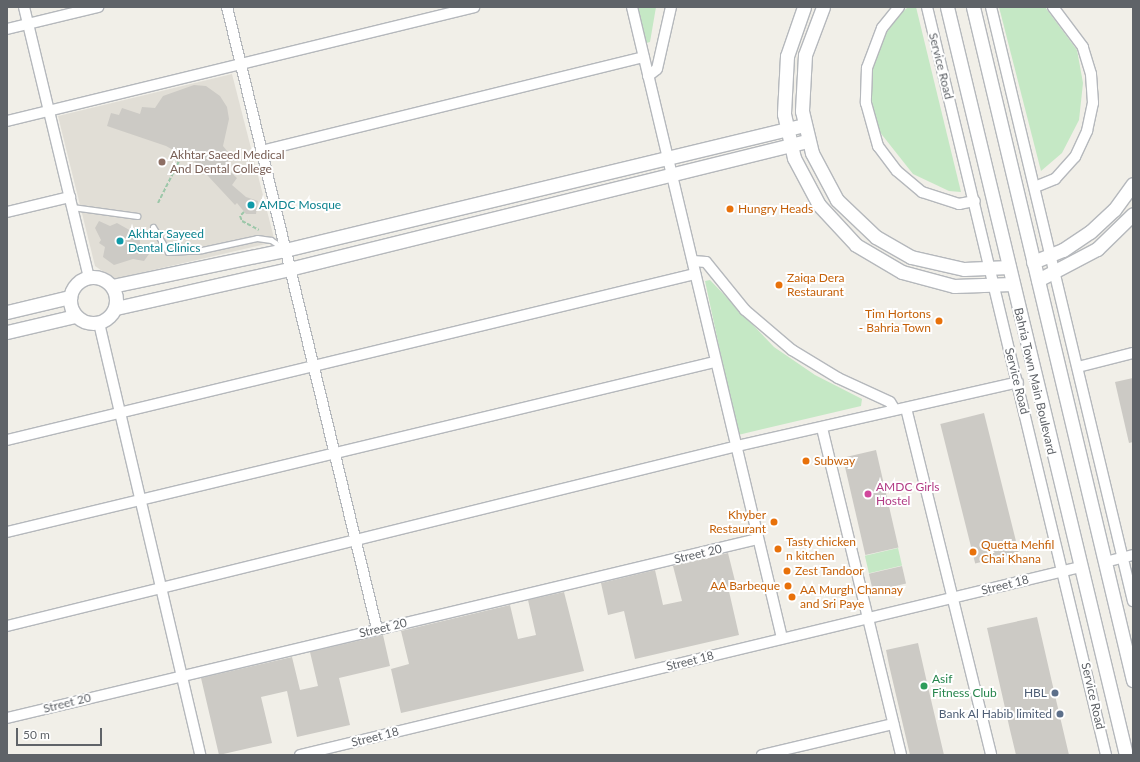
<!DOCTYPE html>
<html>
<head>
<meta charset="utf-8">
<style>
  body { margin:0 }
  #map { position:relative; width:1140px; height:762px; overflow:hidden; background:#f1efe8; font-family:Lato,sans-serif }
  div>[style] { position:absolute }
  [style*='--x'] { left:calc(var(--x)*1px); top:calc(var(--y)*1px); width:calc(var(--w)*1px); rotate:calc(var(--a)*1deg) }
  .education>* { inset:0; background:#e1ded6 }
  .green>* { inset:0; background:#c5e8c5; transform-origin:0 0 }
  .building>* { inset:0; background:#cccac5; transform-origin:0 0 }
  .path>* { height:2px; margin-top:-1px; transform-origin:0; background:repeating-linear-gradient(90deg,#9cc7a9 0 4px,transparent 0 6px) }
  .roads { filter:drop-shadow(1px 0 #b5b8bc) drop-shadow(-1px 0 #b5b8bc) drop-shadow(0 1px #b5b8bc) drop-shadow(0 -1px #b5b8bc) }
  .service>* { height:5px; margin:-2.5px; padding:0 2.5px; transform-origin:2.5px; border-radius:2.5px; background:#fff }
  .minor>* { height:10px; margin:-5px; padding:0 5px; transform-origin:5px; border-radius:5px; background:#fff }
  .tertiary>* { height:13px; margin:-6.5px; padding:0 6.5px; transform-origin:6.5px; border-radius:6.5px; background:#fff }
  .tertiary>.ring { margin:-6.5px; padding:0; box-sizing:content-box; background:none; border:13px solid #fff; border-radius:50% }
  .dots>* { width:11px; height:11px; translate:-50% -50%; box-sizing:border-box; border:2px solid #fff; border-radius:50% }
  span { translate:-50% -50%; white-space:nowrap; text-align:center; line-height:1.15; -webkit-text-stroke:4px #fff; paint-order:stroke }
  .street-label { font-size:12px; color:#5f6368 }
  .education-label { font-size:12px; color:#785e54 }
  .left { translate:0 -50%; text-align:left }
  .culture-label { font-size:12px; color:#0d838f }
  .food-label { font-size:12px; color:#c56008 }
  .right { translate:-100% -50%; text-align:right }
  .hotel-label { font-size:12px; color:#b23c85 }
  .leisure-label { font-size:12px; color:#27864d }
  .service-label { font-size:12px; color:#4e5e75 }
  .frame { position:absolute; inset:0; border:8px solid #5f6368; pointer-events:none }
  .scale { position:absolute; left:16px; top:728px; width:86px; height:18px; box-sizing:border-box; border:2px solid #5f6368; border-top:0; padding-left:5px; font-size:12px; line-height:14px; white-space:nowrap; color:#5f6368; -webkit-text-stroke:3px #fff; paint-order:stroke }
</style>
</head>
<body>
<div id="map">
  <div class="education">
    <div style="clip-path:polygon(232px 74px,275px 242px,114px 279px,95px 266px,58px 116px)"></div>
  </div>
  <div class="green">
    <div style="clip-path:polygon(635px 7px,656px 7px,650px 42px,643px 44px)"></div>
    <div style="clip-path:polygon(916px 7px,961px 192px,949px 191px,913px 174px,879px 131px,873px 111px,870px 78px,879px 44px,898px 16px,907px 8px)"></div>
    <div style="clip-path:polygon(999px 7px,1045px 7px,1077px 50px,1083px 83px,1079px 120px,1062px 153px,1041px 171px)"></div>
    <div style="clip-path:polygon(710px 280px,774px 347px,815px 375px,862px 399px,861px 406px,738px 435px,705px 281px)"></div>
    <div style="left:898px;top:548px;width:18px;height:34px;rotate:77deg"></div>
  </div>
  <div class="building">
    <div style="clip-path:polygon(194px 85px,206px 86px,220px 96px,227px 107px,229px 119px,223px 146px,232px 157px,224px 166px,237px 178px,232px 185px,246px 197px,258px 201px,256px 214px,246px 214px,237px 203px,235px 205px,195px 162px,166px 146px,107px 126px,111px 113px,119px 115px,122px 108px,140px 114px,142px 107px,155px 108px,163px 96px)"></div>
    <div style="clip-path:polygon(99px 221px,110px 226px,117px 223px,140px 236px,140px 246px,149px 254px,144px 261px,133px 259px,114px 265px,103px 257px,105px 247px,99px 243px,101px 240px,95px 228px)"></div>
    <div style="clip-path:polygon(1133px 378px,1133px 442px,1129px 443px,1115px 382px)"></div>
    <div style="left:984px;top:413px;width:144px;height:45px;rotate:76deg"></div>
    <div style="left:876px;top:450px;width:100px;height:34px;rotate:77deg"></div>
    <div style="clip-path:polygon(728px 553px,736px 585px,728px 587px,739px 635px,635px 659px,624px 611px,608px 615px,601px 583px,655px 570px,663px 605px,682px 601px,673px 566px)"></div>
    <div style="left:902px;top:566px;width:18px;height:34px;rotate:77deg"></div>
    <div style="clip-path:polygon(564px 592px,584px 671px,401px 713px,391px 669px,409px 664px,401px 631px,510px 605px,518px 639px,536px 635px,528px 600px)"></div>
    <div style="clip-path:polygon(1037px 617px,1057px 704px,1069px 755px,1016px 755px,1010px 730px,987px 628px)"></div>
    <div style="clip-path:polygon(383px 635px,390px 666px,339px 678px,350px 725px,297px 737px,287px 691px,261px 697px,272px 743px,219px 755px,201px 678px,292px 657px,300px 690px,318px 686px,310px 652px)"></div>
    <div style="clip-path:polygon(918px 643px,928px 687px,944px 755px,910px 755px,889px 665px,886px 650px)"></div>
  </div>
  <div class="path">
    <div style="--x:158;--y:203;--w:54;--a:-63.4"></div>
    <div style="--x:244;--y:212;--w:6;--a:135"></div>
    <div style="--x:240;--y:216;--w:5;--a:68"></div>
    <div style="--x:242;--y:221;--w:19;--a:28"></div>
  </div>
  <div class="roads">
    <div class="service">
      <div style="--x:72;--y:207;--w:66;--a:7.9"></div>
      <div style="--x:153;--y:227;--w:29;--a:59"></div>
      <div style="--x:168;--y:252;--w:34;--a:-3"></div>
      <div style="--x:202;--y:250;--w:56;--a:-12.3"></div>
      <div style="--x:257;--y:238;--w:14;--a:8"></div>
      <div style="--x:271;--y:240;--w:14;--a:34"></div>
    </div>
    <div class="minor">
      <div style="--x:24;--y:7;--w:278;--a:76.5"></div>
      <div style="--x:227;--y:7;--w:640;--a:76.44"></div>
      <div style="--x:632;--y:7;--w:649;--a:76.63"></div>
      <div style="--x:899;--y:7;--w:27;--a:129"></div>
      <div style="--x:882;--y:28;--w:43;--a:110.6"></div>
      <div style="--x:867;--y:68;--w:35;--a:92"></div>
      <div style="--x:866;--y:103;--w:45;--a:74.4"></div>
      <div style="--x:878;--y:146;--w:31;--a:53"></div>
      <div style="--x:897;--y:171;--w:33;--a:40"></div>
      <div style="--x:922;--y:192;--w:39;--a:18"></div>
      <div style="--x:959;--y:204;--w:16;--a:-11"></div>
      <div style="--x:927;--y:7;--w:769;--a:76.54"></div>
      <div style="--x:991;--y:7;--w:611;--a:76.56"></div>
      <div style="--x:7;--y:29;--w:94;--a:-13.6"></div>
      <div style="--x:648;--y:76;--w:11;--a:-38"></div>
      <div style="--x:657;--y:69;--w:64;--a:-77.3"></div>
      <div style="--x:7;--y:121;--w:481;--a:-13.7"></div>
      <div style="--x:261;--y:151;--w:394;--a:-13.8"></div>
      <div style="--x:1035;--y:187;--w:22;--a:-22"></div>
      <div style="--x:1055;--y:179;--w:30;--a:-48"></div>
      <div style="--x:1075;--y:157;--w:29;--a:-65"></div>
      <div style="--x:1087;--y:131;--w:29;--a:-78"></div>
      <div style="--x:1093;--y:103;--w:29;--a:-94"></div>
      <div style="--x:1091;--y:74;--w:28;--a:-107"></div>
      <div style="--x:1083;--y:47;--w:50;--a:-126.9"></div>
      <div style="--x:7;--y:212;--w:65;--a:-13.4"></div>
      <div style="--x:693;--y:261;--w:13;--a:4"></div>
      <div style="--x:706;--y:262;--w:62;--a:50.9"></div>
      <div style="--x:745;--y:310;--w:62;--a:40.4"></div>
      <div style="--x:792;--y:350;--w:54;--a:31.3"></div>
      <div style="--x:838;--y:378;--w:57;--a:24.8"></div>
      <div style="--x:890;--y:402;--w:9;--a:58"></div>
      <div style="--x:99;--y:323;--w:444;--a:76.8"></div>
      <div style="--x:1078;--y:367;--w:57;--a:-14.3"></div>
      <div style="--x:906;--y:408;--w:357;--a:76.2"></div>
      <div style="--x:822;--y:428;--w:336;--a:76.4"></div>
      <div style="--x:7;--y:440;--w:708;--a:-13.57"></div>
      <div style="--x:7;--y:532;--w:727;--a:-13.52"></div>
      <div style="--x:1105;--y:562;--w:29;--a:-14"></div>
      <div style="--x:7;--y:626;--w:752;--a:-13.85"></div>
      <div style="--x:737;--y:446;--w:288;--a:-12.8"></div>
      <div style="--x:7;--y:718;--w:772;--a:-13.41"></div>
      <div style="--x:300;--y:755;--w:802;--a:-13.55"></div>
      <div style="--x:762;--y:755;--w:135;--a:-13.3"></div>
    </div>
    <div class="tertiary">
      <div style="--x:804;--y:7;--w:52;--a:109.1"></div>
      <div style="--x:787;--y:56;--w:58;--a:93"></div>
      <div style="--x:784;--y:114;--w:45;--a:77.2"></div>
      <div style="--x:794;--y:158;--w:53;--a:62"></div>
      <div style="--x:819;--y:205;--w:54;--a:47.2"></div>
      <div style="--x:856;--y:245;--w:53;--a:30.4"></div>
      <div style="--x:902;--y:272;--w:54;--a:15.1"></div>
      <div style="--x:954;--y:286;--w:58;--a:-2"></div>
      <div style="--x:823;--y:7;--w:51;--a:110.6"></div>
      <div style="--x:805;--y:55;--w:56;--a:93.1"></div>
      <div style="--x:802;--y:111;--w:43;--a:76.6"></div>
      <div style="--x:812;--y:153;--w:53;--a:62"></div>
      <div style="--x:837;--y:200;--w:54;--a:43.5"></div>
      <div style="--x:876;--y:237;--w:40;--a:29.7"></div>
      <div style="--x:911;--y:257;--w:54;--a:12.8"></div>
      <div style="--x:964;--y:269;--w:45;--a:-2.5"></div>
      <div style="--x:947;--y:7;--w:769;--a:76.54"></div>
      <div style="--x:973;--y:7;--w:692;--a:76.63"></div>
      <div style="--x:1033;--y:262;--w:32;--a:-22"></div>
      <div style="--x:1063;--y:250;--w:32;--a:-34"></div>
      <div style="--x:1090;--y:232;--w:33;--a:-43"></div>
      <div style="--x:1114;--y:210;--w:32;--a:-54"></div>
      <div class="ring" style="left:70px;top:277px;width:33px;height:33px"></div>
      <div style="--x:1038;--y:280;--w:67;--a:-27.7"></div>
      <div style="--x:1097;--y:249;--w:50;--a:-44.2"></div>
      <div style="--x:112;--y:286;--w:177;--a:-11.8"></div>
      <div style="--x:285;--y:250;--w:534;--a:-13.54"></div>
      <div style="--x:116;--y:308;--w:177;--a:-12.7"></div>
      <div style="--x:289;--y:269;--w:534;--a:-13.88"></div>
      <div style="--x:7;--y:312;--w:65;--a:-13.4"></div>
      <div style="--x:7;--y:332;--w:70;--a:-13.2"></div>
    </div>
  </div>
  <div class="dots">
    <div style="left:162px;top:162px;background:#8d6e63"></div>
    <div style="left:251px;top:205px;background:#0f9aa8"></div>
    <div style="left:730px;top:209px;background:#e8710a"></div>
    <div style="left:120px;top:241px;background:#0f9aa8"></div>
    <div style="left:779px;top:285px;background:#e8710a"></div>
    <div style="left:939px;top:321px;background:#e8710a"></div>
    <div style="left:806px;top:461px;background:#e8710a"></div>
    <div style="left:868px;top:494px;background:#d1479c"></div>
    <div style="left:774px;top:522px;background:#e8710a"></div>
    <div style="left:778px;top:549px;background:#e8710a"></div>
    <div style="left:973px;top:552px;background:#e8710a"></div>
    <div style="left:787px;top:571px;background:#e8710a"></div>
    <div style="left:788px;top:586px;background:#e8710a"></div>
    <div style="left:792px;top:597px;background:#e8710a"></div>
    <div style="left:924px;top:686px;background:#2e9e5b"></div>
    <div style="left:1055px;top:693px;background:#5c6f8a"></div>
    <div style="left:1060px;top:714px;background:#5c6f8a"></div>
  </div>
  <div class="street-label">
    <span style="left:941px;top:66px;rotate:76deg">Service Road</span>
    <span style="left:1017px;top:381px;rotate:76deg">Service Road</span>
    <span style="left:1035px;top:381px;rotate:77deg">Bahria Town Main Boulevard</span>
    <span style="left:698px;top:554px;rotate:-13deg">Street 20</span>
    <span style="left:1005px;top:585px;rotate:-14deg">Street 18</span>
    <span style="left:383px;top:628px;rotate:-13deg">Street 20</span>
    <span style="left:690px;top:661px;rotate:-14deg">Street 18</span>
    <span style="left:1093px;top:696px;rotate:77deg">Service Road</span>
    <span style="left:67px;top:703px;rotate:-14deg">Street 20</span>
    <span style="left:375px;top:737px;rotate:-14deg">Street 18</span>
  </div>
  <div class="education-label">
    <span class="left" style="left:170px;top:162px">Akhtar Saeed Medical<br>And Dental College</span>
  </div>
  <div class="culture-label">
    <span class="left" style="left:259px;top:205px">AMDC Mosque</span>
    <span class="left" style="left:128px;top:241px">Akhtar Sayeed<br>Dental Clinics</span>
  </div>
  <div class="food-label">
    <span class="left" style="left:738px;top:209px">Hungry Heads</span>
    <span class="left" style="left:787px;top:285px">Zaiqa Dera<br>Restaurant</span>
    <span class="right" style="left:931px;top:321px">Tim Hortons<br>- Bahria Town</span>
    <span class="left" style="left:814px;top:461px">Subway</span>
    <span class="right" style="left:766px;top:522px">Khyber<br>Restaurant</span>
    <span class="left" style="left:786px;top:549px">Tasty chicken<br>n kitchen</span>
    <span class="left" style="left:981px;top:552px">Quetta Mehfil<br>Chai Khana</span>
    <span class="left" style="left:795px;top:571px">Zest Tandoor</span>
    <span class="right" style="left:780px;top:586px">AA Barbeque</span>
    <span class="left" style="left:800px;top:597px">AA Murgh Channay<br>and Sri Paye</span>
  </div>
  <div class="hotel-label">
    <span class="left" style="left:876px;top:494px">AMDC Girls<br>Hostel</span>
  </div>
  <div class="leisure-label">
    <span class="left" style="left:932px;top:686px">Asif<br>Fitness Club</span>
  </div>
  <div class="service-label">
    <span class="right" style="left:1047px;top:693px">HBL</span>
    <span class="right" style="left:1052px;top:714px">Bank Al Habib limited</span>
  </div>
  <div class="frame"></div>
  <div class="scale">50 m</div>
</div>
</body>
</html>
